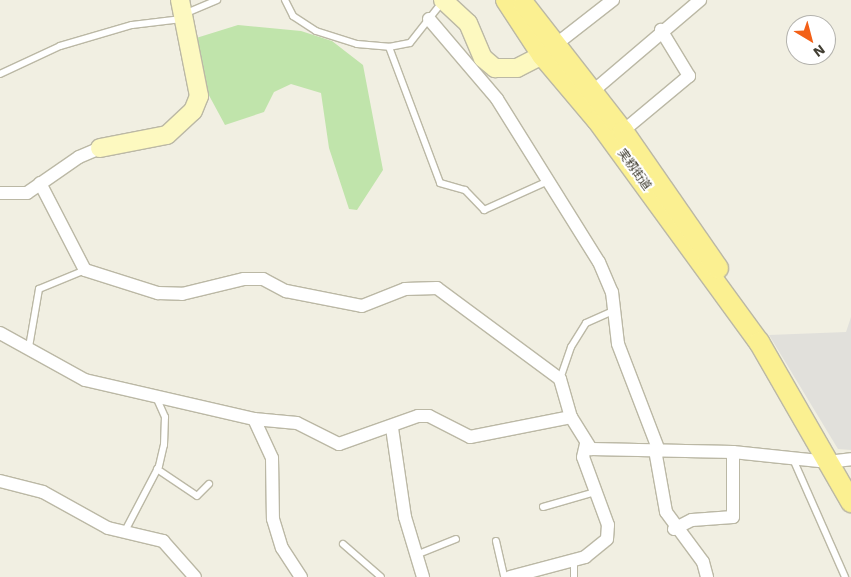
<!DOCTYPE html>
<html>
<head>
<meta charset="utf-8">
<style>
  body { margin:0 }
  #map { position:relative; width:851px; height:577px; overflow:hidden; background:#f1efe2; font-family:"Work Sans","Noto Sans JP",sans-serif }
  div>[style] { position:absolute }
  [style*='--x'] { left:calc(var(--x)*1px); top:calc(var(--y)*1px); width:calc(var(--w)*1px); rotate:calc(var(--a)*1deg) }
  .green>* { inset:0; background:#c0e4ab }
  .parking>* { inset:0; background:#e1e0db }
  .roads { filter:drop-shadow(1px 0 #bbb8a5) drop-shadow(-1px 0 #bbb8a5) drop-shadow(0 1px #bbb8a5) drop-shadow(0 -1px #bbb8a5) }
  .lane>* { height:6px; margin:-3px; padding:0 3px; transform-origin:3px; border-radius:3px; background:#fff }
  .street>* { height:12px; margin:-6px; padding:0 6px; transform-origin:6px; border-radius:6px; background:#fff }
  .secondary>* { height:18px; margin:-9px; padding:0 9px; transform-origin:9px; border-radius:9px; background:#fdf9c0 }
  .primary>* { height:20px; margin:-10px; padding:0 10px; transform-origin:10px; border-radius:10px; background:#fbf091 }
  span { translate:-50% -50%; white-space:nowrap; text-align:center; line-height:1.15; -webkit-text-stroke:4px #fff; paint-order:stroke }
  .street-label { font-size:12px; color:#423f33 }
  .north { position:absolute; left:786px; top:15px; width:50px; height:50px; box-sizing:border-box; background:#fff; border:1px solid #b3b2ad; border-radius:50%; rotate:143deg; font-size:14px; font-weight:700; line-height:20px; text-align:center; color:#423f33 }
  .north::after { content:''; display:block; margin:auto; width:18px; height:22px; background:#f36017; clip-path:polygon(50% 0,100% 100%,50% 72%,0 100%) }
</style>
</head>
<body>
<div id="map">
  <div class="green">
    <div style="clip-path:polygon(238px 25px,301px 31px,332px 41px,363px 65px,383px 170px,357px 210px,349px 209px,329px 148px,321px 93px,291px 84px,274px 92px,264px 112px,225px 125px,205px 88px,193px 39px)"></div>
  </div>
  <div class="parking">
    <div style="clip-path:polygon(851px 317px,851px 450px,838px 449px,769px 335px,846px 332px)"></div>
  </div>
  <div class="roads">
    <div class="lane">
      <div style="--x:285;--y:0;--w:18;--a:63"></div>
      <div style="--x:293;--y:16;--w:27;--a:33"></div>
      <div style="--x:316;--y:31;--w:43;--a:17.6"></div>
      <div style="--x:357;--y:44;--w:32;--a:5"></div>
      <div style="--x:389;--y:47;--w:21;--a:-11"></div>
      <div style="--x:410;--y:43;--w:53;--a:-51.8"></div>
      <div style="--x:184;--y:14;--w:36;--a:-23"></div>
      <div style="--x:389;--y:47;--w:145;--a:69.4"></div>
      <div style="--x:440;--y:183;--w:26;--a:16"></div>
      <div style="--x:465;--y:190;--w:28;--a:46"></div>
      <div style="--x:484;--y:210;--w:68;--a:-24.3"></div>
      <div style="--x:0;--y:74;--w:66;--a:-25"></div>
      <div style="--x:60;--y:46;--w:75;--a:-16.3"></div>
      <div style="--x:132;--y:25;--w:50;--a:-6.8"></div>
      <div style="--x:29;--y:347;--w:59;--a:-80.2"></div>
      <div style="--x:39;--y:289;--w:50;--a:-22.4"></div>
      <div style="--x:560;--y:379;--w:34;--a:-71"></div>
      <div style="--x:571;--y:347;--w:28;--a:-58"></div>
      <div style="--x:586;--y:323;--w:32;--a:-24"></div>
      <div style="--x:793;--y:459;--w:129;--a:66.2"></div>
      <div style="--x:157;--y:469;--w:48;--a:34"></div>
      <div style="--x:197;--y:496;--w:17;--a:-45"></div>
      <div style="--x:543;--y:507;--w:54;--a:-16.1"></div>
      <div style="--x:125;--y:531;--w:73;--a:-62.4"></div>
      <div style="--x:159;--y:466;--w:22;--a:-77"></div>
      <div style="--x:164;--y:445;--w:28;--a:-88"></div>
      <div style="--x:165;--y:417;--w:20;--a:-114"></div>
      <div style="--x:496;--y:541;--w:37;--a:77"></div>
      <div style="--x:343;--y:544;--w:50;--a:41"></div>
      <div style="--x:416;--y:555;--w:43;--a:-21.8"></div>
      <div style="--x:574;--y:561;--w:16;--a:90"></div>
    </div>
    <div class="street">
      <div style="--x:429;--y:19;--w:105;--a:49.6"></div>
      <div style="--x:497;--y:99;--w:192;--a:58"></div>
      <div style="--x:599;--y:262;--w:33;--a:67"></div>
      <div style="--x:612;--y:292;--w:52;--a:83.4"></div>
      <div style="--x:618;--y:344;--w:115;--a:69"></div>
      <div style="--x:550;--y:49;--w:80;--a:-37.9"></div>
      <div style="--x:592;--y:92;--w:142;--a:-40.4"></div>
      <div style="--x:623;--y:131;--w:86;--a:-39.8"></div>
      <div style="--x:689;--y:76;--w:54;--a:-121.3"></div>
      <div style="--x:40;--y:183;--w:98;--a:62.7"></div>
      <div style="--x:85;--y:270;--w:77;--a:17.5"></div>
      <div style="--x:158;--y:293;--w:24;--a:2"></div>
      <div style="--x:182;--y:294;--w:64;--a:-13.6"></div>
      <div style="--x:244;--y:279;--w:19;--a:0"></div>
      <div style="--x:263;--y:279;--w:26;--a:28"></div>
      <div style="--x:286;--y:291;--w:77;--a:11.2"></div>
      <div style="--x:362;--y:306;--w:46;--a:-21.6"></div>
      <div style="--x:405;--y:289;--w:32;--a:-2"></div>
      <div style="--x:437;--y:288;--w:153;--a:36.5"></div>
      <div style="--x:560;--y:379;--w:40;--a:74"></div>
      <div style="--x:571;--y:417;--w:38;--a:58"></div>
      <div style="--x:591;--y:449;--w:142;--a:1.2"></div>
      <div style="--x:733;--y:452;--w:96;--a:6"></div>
      <div style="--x:828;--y:462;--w:23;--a:-7"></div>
      <div style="--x:0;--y:193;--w:27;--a:0"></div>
      <div style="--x:27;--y:193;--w:63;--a:-34.7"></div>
      <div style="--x:79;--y:157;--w:23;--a:-23"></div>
      <div style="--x:0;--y:333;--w:97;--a:28.9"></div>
      <div style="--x:85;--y:380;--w:173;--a:13"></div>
      <div style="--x:254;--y:419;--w:43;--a:65.2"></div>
      <div style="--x:272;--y:458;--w:61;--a:89.1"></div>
      <div style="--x:273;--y:519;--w:30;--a:73"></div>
      <div style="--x:282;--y:548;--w:35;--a:57"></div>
      <div style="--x:254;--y:419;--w:43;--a:5.3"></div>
      <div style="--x:297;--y:423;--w:47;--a:26.6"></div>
      <div style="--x:339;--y:444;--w:84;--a:-19.5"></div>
      <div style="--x:418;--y:416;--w:11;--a:0"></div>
      <div style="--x:429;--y:416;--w:46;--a:27.1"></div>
      <div style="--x:470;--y:437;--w:103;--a:-11.2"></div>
      <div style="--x:392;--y:428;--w:90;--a:81.7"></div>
      <div style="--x:405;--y:517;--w:63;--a:73.3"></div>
      <div style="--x:655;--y:450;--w:63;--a:79.9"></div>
      <div style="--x:666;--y:512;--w:62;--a:53.5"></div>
      <div style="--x:703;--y:562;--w:16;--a:75"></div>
      <div style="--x:0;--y:481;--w:44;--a:14.3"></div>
      <div style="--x:43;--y:492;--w:74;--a:29"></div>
      <div style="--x:108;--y:528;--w:57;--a:13.3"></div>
      <div style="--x:163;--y:541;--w:48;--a:48.4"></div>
      <div style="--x:674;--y:529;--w:20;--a:-27"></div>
      <div style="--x:692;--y:520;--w:41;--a:-4.2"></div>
      <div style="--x:733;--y:517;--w:65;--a:-90"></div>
      <div style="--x:510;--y:577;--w:78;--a:-14.9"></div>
      <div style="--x:585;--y:557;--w:28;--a:-39"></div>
      <div style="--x:607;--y:539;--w:14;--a:-86"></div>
      <div style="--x:608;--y:525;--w:72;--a:-110.2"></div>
      <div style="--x:583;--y:457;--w:13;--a:-77"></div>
    </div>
    <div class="secondary">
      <div style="--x:443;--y:0;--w:34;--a:43"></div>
      <div style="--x:468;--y:23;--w:38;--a:67"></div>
      <div style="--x:483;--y:58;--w:16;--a:40"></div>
      <div style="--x:495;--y:68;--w:22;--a:0"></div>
      <div style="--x:517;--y:68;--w:28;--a:-27"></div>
      <div style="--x:100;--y:148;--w:68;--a:-11"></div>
      <div style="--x:167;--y:135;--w:35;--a:-43"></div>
      <div style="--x:193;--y:111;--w:16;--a:-68"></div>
      <div style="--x:199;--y:96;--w:98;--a:-101.2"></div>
    </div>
    <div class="primary">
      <div style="--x:506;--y:0;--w:66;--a:56.8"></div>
      <div style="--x:542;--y:55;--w:85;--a:49.8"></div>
      <div style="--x:597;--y:120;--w:275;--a:53.9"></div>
      <div style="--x:759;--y:342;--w:185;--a:60.1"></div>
      <div style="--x:524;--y:4;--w:161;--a:52.1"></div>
      <div style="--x:623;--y:131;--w:167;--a:55.3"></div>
    </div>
  </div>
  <div class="street-label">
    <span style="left:634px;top:170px;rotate:54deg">実籾街道</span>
  </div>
  <div class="north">N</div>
</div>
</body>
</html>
